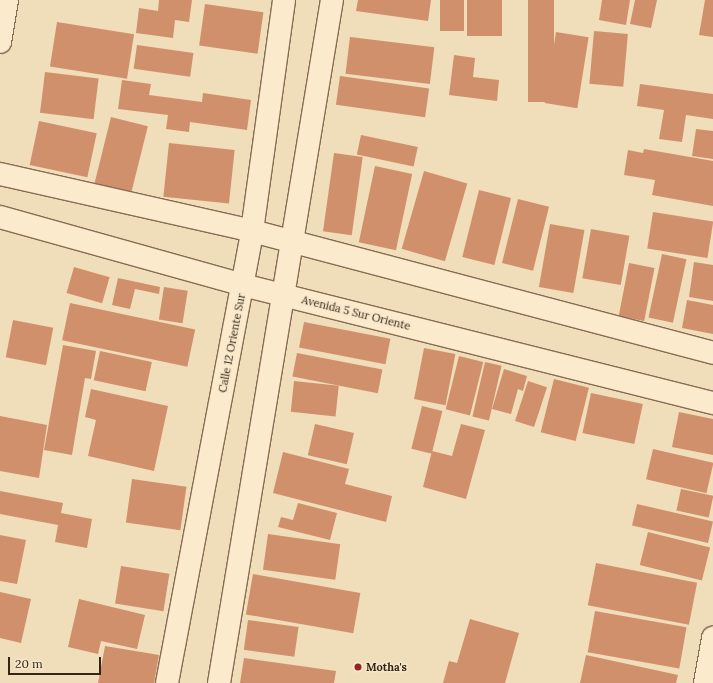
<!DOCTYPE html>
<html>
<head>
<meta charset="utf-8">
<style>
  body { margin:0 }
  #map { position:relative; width:713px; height:683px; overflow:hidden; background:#f0ddb9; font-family:Lora,serif }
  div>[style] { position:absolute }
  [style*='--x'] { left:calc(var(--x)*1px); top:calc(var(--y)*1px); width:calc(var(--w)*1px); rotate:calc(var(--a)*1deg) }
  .building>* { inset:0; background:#d1906c; transform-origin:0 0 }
  .roads { filter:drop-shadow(1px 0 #876c53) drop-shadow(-1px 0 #876c53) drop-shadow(0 1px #876c53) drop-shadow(0 -1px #876c53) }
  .minor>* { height:22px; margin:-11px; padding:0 11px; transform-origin:11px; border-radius:11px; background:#fbeacc }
  .tertiary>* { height:22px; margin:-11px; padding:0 11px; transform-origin:11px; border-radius:11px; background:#fbeacc }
  .dots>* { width:11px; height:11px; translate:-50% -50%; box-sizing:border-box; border:2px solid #f7e7c9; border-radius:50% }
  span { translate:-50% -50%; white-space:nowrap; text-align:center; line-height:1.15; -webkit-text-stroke:3px #f7e7c9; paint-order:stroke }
  .street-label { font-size:11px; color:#352519 }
  .poi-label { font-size:11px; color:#352519; font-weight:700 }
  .left { translate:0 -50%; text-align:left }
  .scale { position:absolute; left:8px; top:657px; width:93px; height:18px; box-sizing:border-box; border:2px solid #352519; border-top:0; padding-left:5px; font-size:12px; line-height:14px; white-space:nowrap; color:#352519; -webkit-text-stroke:3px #f7e7c9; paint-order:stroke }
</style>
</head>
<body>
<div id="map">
  <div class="building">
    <div style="clip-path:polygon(159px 0,192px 0,189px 22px,175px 20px,173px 38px,136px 33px,139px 8px,158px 11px)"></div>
    <div style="clip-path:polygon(358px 0,431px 0,428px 21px,356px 11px)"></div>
    <div style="left:440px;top:0;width:24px;height:31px"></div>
    <div style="left:467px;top:0;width:35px;height:36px"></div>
    <div style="left:528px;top:0;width:26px;height:102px"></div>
    <div style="clip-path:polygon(602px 0,630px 0,626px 25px,599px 20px)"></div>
    <div style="clip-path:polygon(635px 0,657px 0,651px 28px,630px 24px)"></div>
    <div style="clip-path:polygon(705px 0,713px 0,713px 37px,699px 35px)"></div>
    <div style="left:205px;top:4px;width:59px;height:42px;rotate:8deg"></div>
    <div style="left:57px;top:22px;width:78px;height:45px;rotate:9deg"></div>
    <div style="left:594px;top:31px;width:34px;height:53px;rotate:5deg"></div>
    <div style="left:556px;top:32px;width:33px;height:72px;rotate:9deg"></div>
    <div style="left:350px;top:37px;width:85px;height:37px;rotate:7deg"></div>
    <div style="left:137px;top:45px;width:57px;height:24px;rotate:8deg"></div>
    <div style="clip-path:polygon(454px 55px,475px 58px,473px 77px,499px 80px,497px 101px,449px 95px)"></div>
    <div style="left:45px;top:72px;width:54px;height:41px;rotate:7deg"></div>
    <div style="left:340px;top:76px;width:90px;height:29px;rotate:8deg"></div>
    <div style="clip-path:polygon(122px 80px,151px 84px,149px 95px,202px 102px,203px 93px,251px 100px,247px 130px,190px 122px,189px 132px,166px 129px,168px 115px,118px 109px)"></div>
    <div style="clip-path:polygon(640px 84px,713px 94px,713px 119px,686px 115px,682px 142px,659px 139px,664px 110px,637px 106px)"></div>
    <div style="left:111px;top:117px;width:38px;height:70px;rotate:14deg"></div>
    <div style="left:39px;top:121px;width:59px;height:45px;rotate:12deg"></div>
    <div style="clip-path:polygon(696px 129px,713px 131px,713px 159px,692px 156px)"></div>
    <div style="left:361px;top:135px;width:58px;height:20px;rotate:12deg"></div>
    <div style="left:169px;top:143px;width:66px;height:54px;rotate:6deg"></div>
    <div style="clip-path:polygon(644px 149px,713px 161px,713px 206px,652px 195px,655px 180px,624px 175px,628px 150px,643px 153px)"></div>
    <div style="left:334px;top:153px;width:29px;height:79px;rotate:8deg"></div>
    <div style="left:375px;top:166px;width:38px;height:78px;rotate:12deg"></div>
    <div style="left:424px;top:171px;width:45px;height:81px;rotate:16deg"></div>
    <div style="left:479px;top:190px;width:33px;height:69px;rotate:14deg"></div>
    <div style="left:518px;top:199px;width:32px;height:66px;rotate:14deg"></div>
    <div style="left:653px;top:212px;width:61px;height:37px;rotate:9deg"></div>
    <div style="left:550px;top:224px;width:35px;height:64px;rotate:10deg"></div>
    <div style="left:591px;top:229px;width:39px;height:50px;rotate:10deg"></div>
    <div style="left:662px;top:254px;width:25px;height:65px;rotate:12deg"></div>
    <div style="clip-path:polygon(694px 262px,713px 265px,713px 301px,689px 297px)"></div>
    <div style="left:629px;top:263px;width:26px;height:54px;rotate:11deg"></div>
    <div style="left:74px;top:267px;width:37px;height:27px;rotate:16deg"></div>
    <div style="clip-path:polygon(118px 278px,160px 287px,159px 294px,135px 289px,130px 309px,112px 305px)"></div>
    <div style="left:164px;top:287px;width:24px;height:33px;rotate:9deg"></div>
    <div style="clip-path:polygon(687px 300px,713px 305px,713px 334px,682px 328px)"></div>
    <div style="left:70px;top:303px;width:128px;height:38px;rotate:12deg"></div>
    <div style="left:13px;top:320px;width:41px;height:38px;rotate:11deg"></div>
    <div style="left:304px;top:322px;width:88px;height:26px;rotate:11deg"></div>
    <div style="clip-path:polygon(63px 345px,96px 351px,91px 379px,85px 378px,72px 455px,44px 450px)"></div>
    <div style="left:424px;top:348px;width:32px;height:52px;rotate:11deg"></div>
    <div style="left:100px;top:351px;width:53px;height:30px;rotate:12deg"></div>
    <div style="left:297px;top:353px;width:87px;height:24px;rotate:11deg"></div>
    <div style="left:459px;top:356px;width:25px;height:55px;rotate:14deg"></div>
    <div style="left:485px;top:362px;width:17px;height:56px;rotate:13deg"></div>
    <div style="clip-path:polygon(504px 369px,527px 376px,523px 391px,518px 389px,511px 414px,492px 409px)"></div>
    <div style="left:554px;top:379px;width:36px;height:55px;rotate:14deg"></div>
    <div style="left:294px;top:381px;width:45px;height:31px;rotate:6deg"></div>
    <div style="left:528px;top:381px;width:20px;height:42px;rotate:18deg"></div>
    <div style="clip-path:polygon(91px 389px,168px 406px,154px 471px,88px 456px,96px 420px,85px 417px)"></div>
    <div style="left:591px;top:393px;width:53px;height:41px;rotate:12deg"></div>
    <div style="left:422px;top:406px;width:21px;height:44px;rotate:14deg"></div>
    <div style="clip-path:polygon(679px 412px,713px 419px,713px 455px,672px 447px)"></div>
    <div style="clip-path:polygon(0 416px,47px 425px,39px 478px,0 471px)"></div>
    <div style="left:315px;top:424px;width:40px;height:32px;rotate:13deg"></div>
    <div style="clip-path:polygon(461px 424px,485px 430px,466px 499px,423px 487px,432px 451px,452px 456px)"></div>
    <div style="left:653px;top:449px;width:62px;height:31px;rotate:13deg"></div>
    <div style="clip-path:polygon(283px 452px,349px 469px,345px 484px,392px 496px,386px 522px,273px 493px)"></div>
    <div style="left:132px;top:479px;width:55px;height:44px;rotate:8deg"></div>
    <div style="left:681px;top:489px;width:33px;height:22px;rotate:12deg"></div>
    <div style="clip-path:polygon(0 491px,63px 503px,61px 513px,92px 519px,87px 548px,55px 542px,58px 525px,0 514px)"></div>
    <div style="clip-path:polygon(298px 503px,337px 513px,330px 540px,278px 527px,281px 517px,293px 520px)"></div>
    <div style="left:637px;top:504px;width:78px;height:22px;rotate:13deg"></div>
    <div style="left:648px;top:532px;width:64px;height:34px;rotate:14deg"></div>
    <div style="left:268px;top:534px;width:73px;height:36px;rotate:8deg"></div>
    <div style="clip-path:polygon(0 535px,26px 540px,17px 584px,0 581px)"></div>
    <div style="left:596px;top:563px;width:103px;height:43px;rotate:11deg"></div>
    <div style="left:121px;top:566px;width:49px;height:38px;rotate:9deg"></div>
    <div style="left:253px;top:574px;width:109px;height:41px;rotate:10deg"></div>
    <div style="clip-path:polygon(0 592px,31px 599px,21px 643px,0 638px)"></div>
    <div style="clip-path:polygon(79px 599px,145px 615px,137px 649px,101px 641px,98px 654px,68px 647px)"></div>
    <div style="left:595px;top:611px;width:93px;height:42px;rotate:10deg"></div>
    <div style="clip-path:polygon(470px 619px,519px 633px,505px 683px,443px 683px,449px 661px,457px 663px)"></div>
    <div style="left:248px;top:620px;width:51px;height:30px;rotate:8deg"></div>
    <div style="clip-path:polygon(105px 646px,159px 655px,154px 683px,98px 683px)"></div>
    <div style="clip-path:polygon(586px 655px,678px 675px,676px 683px,580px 683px)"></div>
    <div style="clip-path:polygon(244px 658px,336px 671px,334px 683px,240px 683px)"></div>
  </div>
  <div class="roads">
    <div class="minor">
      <div style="--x:0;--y:42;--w:43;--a:-80.5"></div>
      <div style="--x:0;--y:174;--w:258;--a:12.7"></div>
      <div style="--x:252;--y:231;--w:477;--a:14.8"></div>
      <div style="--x:0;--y:217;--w:252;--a:15.6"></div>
      <div style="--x:243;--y:285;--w:485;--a:14.1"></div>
      <div style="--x:167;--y:683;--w:460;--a:-79.3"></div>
      <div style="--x:252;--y:231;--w:233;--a:-82.1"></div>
      <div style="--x:219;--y:683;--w:692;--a:-80.61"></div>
    </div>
    <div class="tertiary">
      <div style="--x:705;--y:683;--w:46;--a:-79.9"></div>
    </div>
  </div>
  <div class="dots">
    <div style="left:358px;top:667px;background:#9a2028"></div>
  </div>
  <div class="street-label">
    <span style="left:356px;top:313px;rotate:14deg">Avenida 5 Sur Oriente</span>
    <span style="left:232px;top:343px;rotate:-79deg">Calle 12 Oriente Sur</span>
  </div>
  <div class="poi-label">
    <span class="left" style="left:366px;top:667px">Motha's</span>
  </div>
  <div class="scale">20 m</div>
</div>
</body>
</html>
